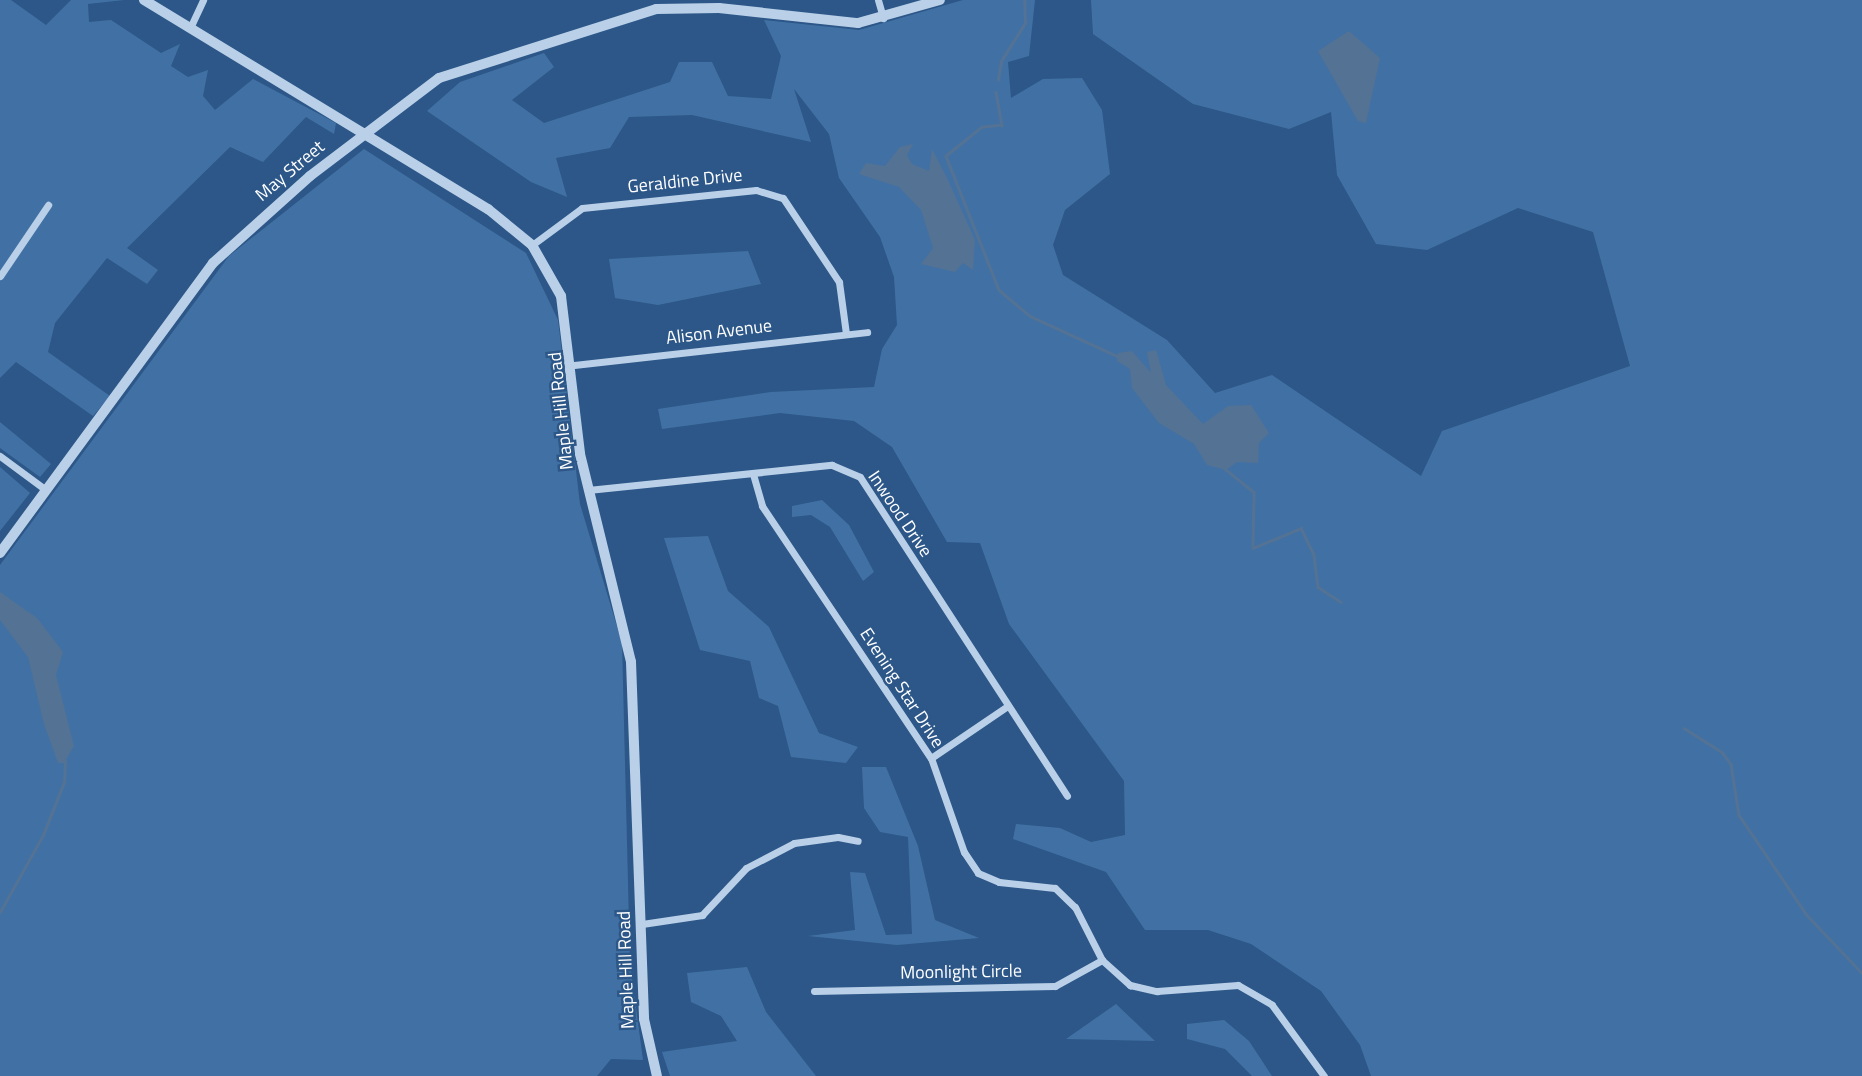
<!DOCTYPE html>
<html>
<head>
<meta charset="utf-8">
<style>
  body { margin:0 }
  #map { position:relative; width:1862px; height:1076px; overflow:hidden; background:#2c5788; font-family:"Titillium Web",sans-serif }
  div>[style] { position:absolute }
  [style*='--x'] { left:calc(var(--x)*1px); top:calc(var(--y)*1px); width:calc(var(--w)*1px); rotate:calc(var(--a)*1deg) }
  .green>* { inset:0; background:#4171a4 }
  .water>* { inset:0; background:#547293 }
  .stream>* { height:2.5px; margin:-1.25px; padding:0 1.25px; transform-origin:1.25px; border-radius:1.25px; background:#547293 }
  .minor>* { height:7px; margin:-3.5px; padding:0 3.5px; transform-origin:3.5px; border-radius:3.5px; background:#b9d0e8 }
  .tertiary>* { height:10px; margin:-5px; padding:0 5px; transform-origin:5px; border-radius:5px; background:#b9d0e8 }
  span { translate:-50% -50%; white-space:nowrap; text-align:center; line-height:1.15; -webkit-text-stroke:5px #2c5788; paint-order:stroke }
  .street-label { font-size:18px; color:#fff }
</style>
</head>
<body>
<div id="map">
  <div class="green">
    <div style="clip-path:polygon(0 0,11px 0,46px 25px,71px 0,124px 0,88px 4px,89px 22px,111px 20px,161px 53px,180px 44px,171px 66px,188px 77px,208px 70px,203px 96px,215px 110px,253px 79px,336px 123px,334px 134px,306px 117px,263px 162px,230px 147px,127px 248px,158px 270px,147px 284px,107px 258px,55px 323px,48px 352px,110px 396px,93px 416px,16px 362px,0 378px)"></div>
    <div style="clip-path:polygon(963px 0,1035px 0,1029px 56px,1008px 62px,1011px 98px,1043px 79px,1082px 78px,1102px 110px,1110px 174px,1065px 210px,1053px 245px,1063px 275px,1167px 340px,1215px 393px,1272px 375px,1421px 476px,1442px 431px,1630px 366px,1593px 232px,1518px 208px,1427px 250px,1376px 244px,1337px 175px,1331px 112px,1289px 129px,1193px 104px,1093px 34px,1091px 0,1862px 0,1862px 1076px,1371px 1076px,1360px 1045px,1321px 991px,1251px 944px,1208px 930px,1145px 930px,1106px 872px,1013px 839px,1016px 824px,1060px 828px,1091px 842px,1125px 835px,1124px 781px,1009px 624px,980px 543px,947px 542px,892px 447px,854px 421px,780px 413px,662px 429px,658px 409px,771px 392px,874px 387px,882px 349px,897px 325px,894px 277px,880px 237px,839px 178px,829px 134px,794px 89px,811px 142px,692px 115px,629px 117px,610px 148px,556px 158px,567px 197px,531px 182px,427px 111px,460px 82px,544px 53px,554px 67px,512px 100px,544px 123px,670px 82px,679px 62px,712px 62px,728px 96px,771px 99px,781px 56px,764px 20px,859px 30px)"></div>
    <div style="clip-path:polygon(364px 149px,526px 253px,558px 320px,580px 504px,622px 643px,630px 963px,643px 1060px,611px 1059px,597px 1076px,0 1076px,0 565px,229px 256px)"></div>
    <div style="clip-path:polygon(748px 251px,761px 284px,658px 305px,615px 298px,609px 259px)"></div>
    <div style="clip-path:polygon(0 422px,51px 464px,40px 477px,0 448px)"></div>
    <div style="clip-path:polygon(0 467px,30px 493px,0 531px)"></div>
    <div style="clip-path:polygon(822px 500px,849px 525px,874px 572px,863px 581px,830px 527px,811px 515px,792px 517px,792px 506px)"></div>
    <div style="clip-path:polygon(708px 536px,728px 591px,769px 627px,819px 733px,858px 747px,846px 763px,791px 757px,778px 706px,759px 698px,750px 661px,700px 650px,664px 538px)"></div>
    <div style="clip-path:polygon(862px 767px,886px 767px,918px 846px,935px 920px,979px 938px,897px 945px,808px 936px,855px 930px,850px 872px,865px 873px,886px 935px,912px 934px,908px 837px,880px 832px,864px 808px)"></div>
    <div style="clip-path:polygon(747px 967px,766px 1012px,816px 1076px,670px 1076px,662px 1052px,737px 1041px,721px 1016px,691px 1002px,687px 973px)"></div>
    <div style="clip-path:polygon(1116px 1004px,1155px 1041px,1066px 1039px)"></div>
    <div style="clip-path:polygon(1224px 1020px,1249px 1041px,1272px 1076px,1252px 1076px,1225px 1049px,1187px 1039px,1187px 1024px)"></div>
  </div>
  <div class="water">
    <div style="clip-path:polygon(1349px 31px,1380px 58px,1366px 123px,1358px 121px,1318px 51px)"></div>
    <div style="clip-path:polygon(913px 144px,907px 155px,912px 164px,929px 171px,932px 149px,948px 180px,975px 240px,973px 270px,963px 263px,955px 272px,921px 264px,933px 248px,921px 210px,899px 187px,859px 174px,866px 163px,885px 166px,900px 147px)"></div>
    <div style="clip-path:polygon(1156px 350px,1166px 385px,1203px 424px,1228px 406px,1251px 405px,1269px 433px,1259px 443px,1258px 463px,1237px 462px,1226px 470px,1207px 465px,1194px 444px,1159px 423px,1132px 388px,1130px 369px,1117px 361px,1118px 353px,1132px 351px,1151px 373px,1147px 352px)"></div>
    <div style="clip-path:polygon(0 592px,37px 618px,63px 652px,56px 675px,74px 746px,64px 763px,58px 763px,44px 724px,28px 657px,0 620px)"></div>
  </div>
  <div class="stream">
    <div style="--x:998;--y:80;--w:19;--a:-81"></div>
    <div style="--x:1001;--y:61;--w:45;--a:-57.7"></div>
    <div style="--x:1025;--y:23;--w:23;--a:-92"></div>
    <div style="--x:996;--y:92;--w:34;--a:80"></div>
    <div style="--x:1002;--y:125;--w:20;--a:174"></div>
    <div style="--x:982;--y:127;--w:46;--a:141.1"></div>
    <div style="--x:946;--y:156;--w:144;--a:68.4"></div>
    <div style="--x:999;--y:290;--w:40;--a:40"></div>
    <div style="--x:1030;--y:316;--w:98;--a:24.7"></div>
    <div style="--x:1224;--y:468;--w:38;--a:39"></div>
    <div style="--x:1254;--y:492;--w:56;--a:91"></div>
    <div style="--x:1253;--y:548;--w:52;--a:-22.6"></div>
    <div style="--x:1301;--y:528;--w:30;--a:64"></div>
    <div style="--x:1314;--y:555;--w:32;--a:83"></div>
    <div style="--x:1318;--y:587;--w:27;--a:33"></div>
    <div style="--x:1684;--y:728;--w:45;--a:32.3"></div>
    <div style="--x:1722;--y:752;--w:15;--a:53"></div>
    <div style="--x:1731;--y:764;--w:52;--a:81.1"></div>
    <div style="--x:1739;--y:815;--w:121;--a:55.8"></div>
    <div style="--x:1807;--y:915;--w:80;--a:46.5"></div>
    <div style="--x:0;--y:912;--w:88;--a:-60.8"></div>
    <div style="--x:43;--y:835;--w:57;--a:-68.4"></div>
    <div style="--x:64;--y:782;--w:21;--a:-87"></div>
  </div>
  <div class="minor">
    <div style="--x:878;--y:0;--w:19;--a:74"></div>
    <div style="--x:190;--y:28;--w:31;--a:-65"></div>
    <div style="--x:532;--y:245;--w:62;--a:-36.5"></div>
    <div style="--x:582;--y:208;--w:175;--a:-5.9"></div>
    <div style="--x:756;--y:190;--w:28;--a:17"></div>
    <div style="--x:783;--y:198;--w:101;--a:56.3"></div>
    <div style="--x:839;--y:282;--w:52;--a:82.3"></div>
    <div style="--x:0;--y:276;--w:86;--a:-55.9"></div>
    <div style="--x:574;--y:365;--w:295;--a:-6.4"></div>
    <div style="--x:0;--y:456;--w:57;--a:36.5"></div>
    <div style="--x:753;--y:474;--w:33;--a:74"></div>
    <div style="--x:762;--y:506;--w:303;--a:56.2"></div>
    <div style="--x:931;--y:758;--w:100;--a:70.7"></div>
    <div style="--x:964;--y:852;--w:25;--a:56"></div>
    <div style="--x:978;--y:873;--w:23;--a:23"></div>
    <div style="--x:999;--y:882;--w:56;--a:6.1"></div>
    <div style="--x:1055;--y:888;--w:28;--a:44"></div>
    <div style="--x:1075;--y:907;--w:59;--a:63"></div>
    <div style="--x:1102;--y:960;--w:38;--a:42"></div>
    <div style="--x:1130;--y:985;--w:28;--a:13"></div>
    <div style="--x:1157;--y:991;--w:81;--a:-4.2"></div>
    <div style="--x:1238;--y:985;--w:39;--a:30"></div>
    <div style="--x:1272;--y:1005;--w:88;--a:53.8"></div>
    <div style="--x:588;--y:490;--w:245;--a:-5.9"></div>
    <div style="--x:832;--y:465;--w:30;--a:23"></div>
    <div style="--x:860;--y:477;--w:380;--a:57"></div>
    <div style="--x:931;--y:758;--w:91;--a:-34.2"></div>
    <div style="--x:642;--y:924;--w:61;--a:-8.5"></div>
    <div style="--x:702;--y:915;--w:64;--a:-46.9"></div>
    <div style="--x:746;--y:868;--w:54;--a:-27.5"></div>
    <div style="--x:794;--y:843;--w:44;--a:-7.8"></div>
    <div style="--x:838;--y:837;--w:20;--a:11"></div>
    <div style="--x:814;--y:991;--w:241;--a:-1.2"></div>
    <div style="--x:1055;--y:986;--w:54;--a:-29"></div>
  </div>
  <div class="tertiary">
    <div style="--x:144;--y:0;--w:403;--a:31.3"></div>
    <div style="--x:488;--y:209;--w:57;--a:39.3"></div>
    <div style="--x:532;--y:245;--w:59;--a:60.4"></div>
    <div style="--x:561;--y:296;--w:159;--a:83.1"></div>
    <div style="--x:580;--y:454;--w:214;--a:76.2"></div>
    <div style="--x:631;--y:662;--w:357;--a:87.9"></div>
    <div style="--x:644;--y:1019;--w:58;--a:77.2"></div>
    <div style="--x:0;--y:553;--w:360;--a:-53.7"></div>
    <div style="--x:213;--y:263;--w:130;--a:-41.9"></div>
    <div style="--x:310;--y:176;--w:162;--a:-37.2"></div>
    <div style="--x:439;--y:78;--w:228;--a:-17.6"></div>
    <div style="--x:656;--y:9;--w:63;--a:-0.9"></div>
    <div style="--x:719;--y:8;--w:140;--a:6.2"></div>
    <div style="--x:858;--y:23;--w:85;--a:-15.7"></div>
  </div>
  <div class="street-label">
    <span style="left:290px;top:171px;rotate:-40deg">May Street</span>
    <span style="left:685px;top:181px;rotate:-6deg">Geraldine Drive</span>
    <span style="left:719px;top:332px;rotate:-7deg">Alison Avenue</span>
    <span style="left:561px;top:411px;rotate:-96deg">Maple Hill Road</span>
    <span style="left:900px;top:514px;rotate:56deg">Inwood Drive</span>
    <span style="left:902px;top:688px;rotate:57deg">Evening Star Drive</span>
    <span style="left:626px;top:970px;rotate:-92deg">Maple Hill Road</span>
    <span style="left:961px;top:972px;rotate:-1deg">Moonlight Circle</span>
  </div>
</div>
</body>
</html>
